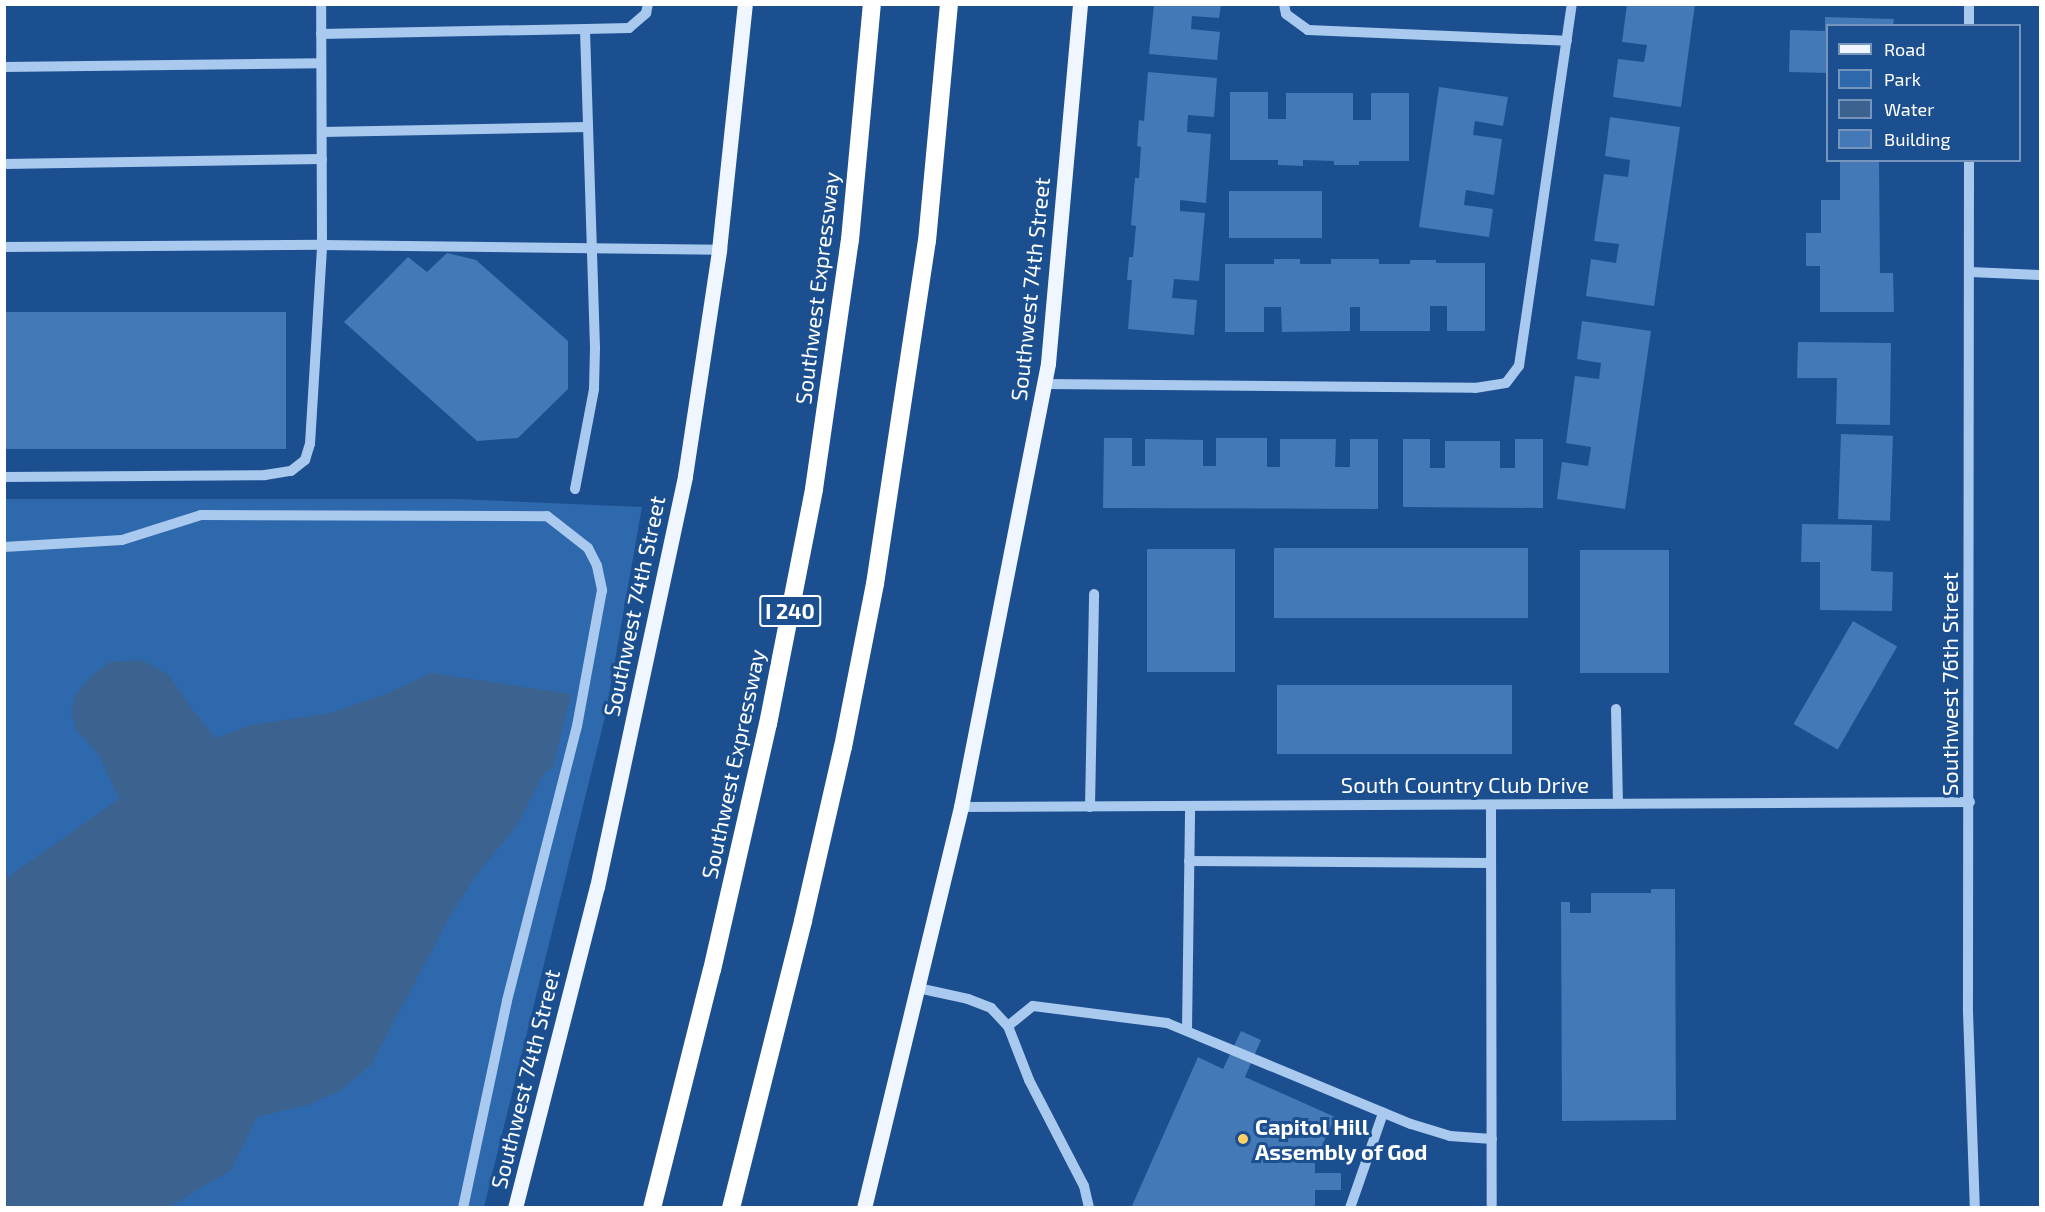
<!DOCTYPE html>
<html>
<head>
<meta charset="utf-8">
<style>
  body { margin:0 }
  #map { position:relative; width:2045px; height:1212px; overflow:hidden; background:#1b4f8f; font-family:"Exo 2",sans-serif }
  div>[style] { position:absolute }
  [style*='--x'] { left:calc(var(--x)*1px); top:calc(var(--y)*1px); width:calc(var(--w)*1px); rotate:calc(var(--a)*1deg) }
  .green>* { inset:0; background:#2e69ad }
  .water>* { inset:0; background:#3c6290 }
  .building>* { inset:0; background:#4478b7; transform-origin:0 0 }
  .minor>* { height:10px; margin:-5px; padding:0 5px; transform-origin:5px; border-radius:5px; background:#a9c9ee }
  .major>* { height:15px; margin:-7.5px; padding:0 7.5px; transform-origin:7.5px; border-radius:7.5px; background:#f0f6ff }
  .highway>* { height:18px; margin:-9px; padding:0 9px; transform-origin:9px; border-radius:9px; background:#fff }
  .dots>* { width:16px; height:16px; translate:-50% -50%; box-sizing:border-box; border:3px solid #1b4f8f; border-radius:50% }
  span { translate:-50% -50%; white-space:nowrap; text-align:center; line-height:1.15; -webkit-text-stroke:6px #1b4f8f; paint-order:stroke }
  .shield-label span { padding:2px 4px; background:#1b4f8f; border:2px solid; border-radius:4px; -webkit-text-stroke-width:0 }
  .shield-label { font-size:21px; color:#fff; font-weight:700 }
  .street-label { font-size:22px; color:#fff }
  .poi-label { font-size:22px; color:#fff; font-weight:700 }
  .left { translate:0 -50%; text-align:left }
  .frame { position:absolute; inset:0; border:6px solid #fff; pointer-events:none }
  .legend { position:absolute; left:1826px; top:24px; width:195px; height:138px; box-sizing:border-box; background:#1b4f8f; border:2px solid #7695bc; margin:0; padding:8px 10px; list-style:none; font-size:18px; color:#fff }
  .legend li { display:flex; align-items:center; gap:12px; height:30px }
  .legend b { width:30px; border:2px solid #7695bc }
</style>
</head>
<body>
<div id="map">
  <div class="green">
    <div style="clip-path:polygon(4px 499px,456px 499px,642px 507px,605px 717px,484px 1207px,5px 1207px)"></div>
  </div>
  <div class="water">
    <div style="clip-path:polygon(141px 660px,168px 674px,192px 709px,216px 738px,251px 725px,331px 713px,386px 694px,431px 673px,571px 694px,553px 768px,544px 773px,516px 827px,477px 874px,450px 916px,371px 1065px,341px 1090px,311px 1104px,257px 1117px,231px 1170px,169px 1207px,5px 1207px,5px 879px,119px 799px,99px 755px,77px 731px,71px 712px,75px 696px,90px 677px,110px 662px)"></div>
  </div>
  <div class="building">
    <div style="clip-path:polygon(1154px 4px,1221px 4px,1219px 18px,1192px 16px,1191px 29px,1220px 32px,1217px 60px,1149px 54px)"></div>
    <div style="clip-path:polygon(1627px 4px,1695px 4px,1681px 107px,1613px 97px,1618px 59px,1644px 62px,1647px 45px,1622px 42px)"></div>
    <div style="clip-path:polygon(1825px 17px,1894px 19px,1893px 26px,1828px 26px,1828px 73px,1789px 72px,1790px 30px,1825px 31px)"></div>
    <div style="clip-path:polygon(1148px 72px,1217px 78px,1214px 117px,1188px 115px,1187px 132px,1211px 134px,1206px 203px,1180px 200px,1180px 211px,1205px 213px,1199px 281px,1174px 279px,1172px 298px,1197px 300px,1194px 335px,1128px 329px,1132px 280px,1127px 280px,1129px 257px,1133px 257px,1136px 226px,1131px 225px,1135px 178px,1139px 178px,1141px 147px,1137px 146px,1139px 120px,1144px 121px)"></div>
    <div style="clip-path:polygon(1439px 87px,1508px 97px,1503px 126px,1475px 121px,1473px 135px,1502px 139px,1494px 195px,1466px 190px,1464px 205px,1493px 209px,1489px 237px,1419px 227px)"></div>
    <div style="clip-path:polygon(1230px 92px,1268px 92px,1268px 119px,1286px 119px,1286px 93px,1353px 93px,1353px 120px,1371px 120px,1371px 93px,1409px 93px,1409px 161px,1359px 161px,1359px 165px,1334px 165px,1334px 161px,1303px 160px,1303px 166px,1278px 165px,1278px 160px,1230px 160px)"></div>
    <div style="clip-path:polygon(1610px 117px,1680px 127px,1654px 306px,1586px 296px,1591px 259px,1616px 263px,1619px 244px,1594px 241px,1604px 174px,1628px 177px,1630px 160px,1605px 156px)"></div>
    <div style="clip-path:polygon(1840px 160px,1879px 160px,1880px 273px,1893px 273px,1894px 312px,1820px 312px,1820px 266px,1806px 266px,1806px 233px,1821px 233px,1821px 200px,1840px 200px)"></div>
    <div style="left:1229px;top:191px;width:93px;height:47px"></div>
    <div style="clip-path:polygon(447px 253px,476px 260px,568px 341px,568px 389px,518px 438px,477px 441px,344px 322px,408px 257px,427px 272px)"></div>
    <div style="clip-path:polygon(1274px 259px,1300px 259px,1300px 264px,1331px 264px,1331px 259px,1379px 259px,1379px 264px,1410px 264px,1410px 260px,1436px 260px,1436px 263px,1485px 263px,1485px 331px,1447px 331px,1447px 306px,1430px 306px,1430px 331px,1360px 331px,1360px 307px,1350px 307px,1350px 331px,1282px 332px,1281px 307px,1264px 307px,1264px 332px,1225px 332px,1225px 264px,1274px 264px)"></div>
    <div style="left:286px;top:312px;width:137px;height:282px;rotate:90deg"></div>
    <div style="clip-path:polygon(1582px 321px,1651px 331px,1625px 509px,1557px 499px,1562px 462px,1588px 466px,1591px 447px,1566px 443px,1575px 376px,1599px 379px,1601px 363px,1577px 359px)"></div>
    <div style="clip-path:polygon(1798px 342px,1891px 343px,1890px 425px,1836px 424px,1837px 378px,1797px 378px)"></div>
    <div style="left:1841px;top:434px;width:52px;height:85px;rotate:2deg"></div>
    <div style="clip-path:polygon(1104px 438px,1132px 438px,1132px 466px,1145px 466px,1145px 439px,1203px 440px,1203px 466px,1216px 466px,1216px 438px,1267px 438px,1267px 467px,1280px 467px,1280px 439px,1336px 439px,1335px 467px,1350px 467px,1350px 439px,1378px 439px,1378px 509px,1103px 508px)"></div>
    <div style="clip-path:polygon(1403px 439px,1430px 439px,1430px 468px,1445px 468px,1445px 441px,1500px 441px,1500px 468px,1515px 468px,1515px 439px,1543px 439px,1543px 508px,1403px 507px)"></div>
    <div style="clip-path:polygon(1802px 524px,1872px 525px,1871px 571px,1893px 572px,1892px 611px,1820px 610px,1820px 562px,1801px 562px)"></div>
    <div style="left:1528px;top:548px;width:70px;height:254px;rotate:90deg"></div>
    <div style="left:1147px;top:549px;width:88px;height:123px"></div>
    <div style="left:1580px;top:550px;width:89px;height:123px"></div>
    <div style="left:1853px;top:621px;width:51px;height:119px;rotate:30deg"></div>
    <div style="left:1277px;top:685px;width:235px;height:69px"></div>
    <div style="clip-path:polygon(1651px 889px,1675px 889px,1676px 1120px,1562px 1121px,1561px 902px,1570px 902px,1570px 913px,1591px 913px,1591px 893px,1651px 893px)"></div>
    <div style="clip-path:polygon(1241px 1031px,1261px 1040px,1245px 1077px,1335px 1117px,1315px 1162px,1315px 1173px,1341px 1173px,1341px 1190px,1315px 1190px,1315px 1208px,1131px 1208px,1198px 1057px,1223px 1069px)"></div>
  </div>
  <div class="minor">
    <div style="--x:1284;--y:4;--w:10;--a:79"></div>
    <div style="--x:1286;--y:14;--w:27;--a:36"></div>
    <div style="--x:1308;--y:30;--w:259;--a:2.4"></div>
    <div style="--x:1969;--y:4;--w:22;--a:90"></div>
    <div style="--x:321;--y:34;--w:264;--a:-1.1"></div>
    <div style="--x:4;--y:67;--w:317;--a:-0.7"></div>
    <div style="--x:322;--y:132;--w:266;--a:-1.1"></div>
    <div style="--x:1969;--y:160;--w:852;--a:90.07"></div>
    <div style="--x:1968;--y:1012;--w:196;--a:88"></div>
    <div style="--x:4;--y:164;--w:318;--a:-0.9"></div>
    <div style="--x:4;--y:247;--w:318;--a:-0.4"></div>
    <div style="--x:322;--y:245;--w:397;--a:0.7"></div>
    <div style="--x:1970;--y:272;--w:70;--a:2.5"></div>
    <div style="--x:1044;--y:384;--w:431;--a:0.5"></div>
    <div style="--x:1475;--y:388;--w:31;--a:-9"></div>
    <div style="--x:1506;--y:383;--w:21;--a:-53"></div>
    <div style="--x:1519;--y:366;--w:366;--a:-81.7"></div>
    <div style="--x:4;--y:477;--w:261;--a:-0.4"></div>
    <div style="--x:265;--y:475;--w:26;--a:-9"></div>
    <div style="--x:291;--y:471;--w:18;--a:-38"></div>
    <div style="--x:305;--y:460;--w:17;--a:-73"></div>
    <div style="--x:310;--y:444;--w:199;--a:-86.5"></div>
    <div style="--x:322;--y:245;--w:241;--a:-90.2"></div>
    <div style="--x:575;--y:489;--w:102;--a:-79.2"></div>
    <div style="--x:594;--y:389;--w:41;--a:-88.6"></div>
    <div style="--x:595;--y:348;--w:319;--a:-91.8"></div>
    <div style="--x:585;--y:29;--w:44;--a:-1.3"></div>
    <div style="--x:629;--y:28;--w:23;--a:-41"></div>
    <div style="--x:646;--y:13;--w:9;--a:-77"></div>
    <div style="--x:4;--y:547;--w:118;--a:-3.4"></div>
    <div style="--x:122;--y:540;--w:83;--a:-17.6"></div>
    <div style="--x:201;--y:515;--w:346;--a:0.2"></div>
    <div style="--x:547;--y:516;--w:52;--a:38"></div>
    <div style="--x:588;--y:548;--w:20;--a:63"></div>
    <div style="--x:597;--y:566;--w:25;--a:78"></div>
    <div style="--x:602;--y:590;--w:138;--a:100.4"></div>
    <div style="--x:577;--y:726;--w:284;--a:104.3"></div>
    <div style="--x:507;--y:1001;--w:212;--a:102"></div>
    <div style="--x:1616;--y:709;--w:94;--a:88.8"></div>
    <div style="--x:1491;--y:805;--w:403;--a:89.9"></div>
    <div style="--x:961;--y:807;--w:1009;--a:-0.28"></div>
    <div style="--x:1090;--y:807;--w:213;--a:-88.9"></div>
    <div style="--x:1189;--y:861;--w:302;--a:0.4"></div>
    <div style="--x:918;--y:988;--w:51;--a:12.4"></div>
    <div style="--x:968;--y:999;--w:25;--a:21"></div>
    <div style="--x:991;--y:1008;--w:25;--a:47"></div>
    <div style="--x:1008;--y:1026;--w:58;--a:68.7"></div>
    <div style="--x:1029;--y:1080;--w:119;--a:62.6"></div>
    <div style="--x:1084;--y:1186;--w:23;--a:77"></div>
    <div style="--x:1008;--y:1026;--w:32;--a:-39"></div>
    <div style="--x:1033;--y:1006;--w:135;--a:7.2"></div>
    <div style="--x:1167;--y:1023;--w:264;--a:22.5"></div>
    <div style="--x:1411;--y:1124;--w:41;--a:17.1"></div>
    <div style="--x:1450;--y:1136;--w:42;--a:4.1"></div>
    <div style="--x:1187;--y:1030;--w:224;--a:-89.2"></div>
    <div style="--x:1350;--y:1208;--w:101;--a:-70.8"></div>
  </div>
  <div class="major">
    <div style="--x:515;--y:1208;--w:331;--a:-75.7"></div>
    <div style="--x:597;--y:887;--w:420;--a:-77.9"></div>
    <div style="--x:685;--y:476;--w:229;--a:-81.4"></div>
    <div style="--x:719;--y:250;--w:247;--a:-84"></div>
    <div style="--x:864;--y:1208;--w:413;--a:-76.4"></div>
    <div style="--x:961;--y:807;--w:452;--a:-78.9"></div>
    <div style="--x:1048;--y:363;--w:360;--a:-84.9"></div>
  </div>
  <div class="highway">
    <div style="--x:652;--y:1208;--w:245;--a:-75.9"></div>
    <div style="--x:712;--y:970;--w:252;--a:-77.2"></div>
    <div style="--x:768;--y:724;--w:239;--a:-78.9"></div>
    <div style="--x:814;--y:489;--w:252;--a:-81.8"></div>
    <div style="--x:850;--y:240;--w:237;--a:-84.7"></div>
    <div style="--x:731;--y:1208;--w:296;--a:-75.9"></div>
    <div style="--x:803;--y:921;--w:179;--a:-77.1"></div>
    <div style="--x:843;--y:747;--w:166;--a:-78.9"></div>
    <div style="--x:875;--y:584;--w:347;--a:-81.4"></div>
    <div style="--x:927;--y:241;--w:238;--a:-84.7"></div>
  </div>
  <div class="dots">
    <div style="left:1243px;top:1139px;background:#ffd166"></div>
  </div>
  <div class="shield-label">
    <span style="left:790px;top:611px">I 240</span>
  </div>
  <div class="street-label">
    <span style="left:817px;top:288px;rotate:-83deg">Southwest Expressway</span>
    <span style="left:1030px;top:289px;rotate:-84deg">Southwest 74th Street</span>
    <span style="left:634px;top:606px;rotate:-78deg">Southwest 74th Street</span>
    <span style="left:1950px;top:684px;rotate:-90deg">Southwest 76th Street</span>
    <span style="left:733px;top:764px;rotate:-78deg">Southwest Expressway</span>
    <span style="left:1465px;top:785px">South Country Club Drive</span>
    <span style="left:525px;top:1079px;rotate:-76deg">Southwest 74th Street</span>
  </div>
  <div class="poi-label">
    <span class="left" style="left:1255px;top:1139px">Capitol Hill<br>Assembly of God</span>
  </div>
  <div class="frame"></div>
  <ul class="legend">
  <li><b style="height:8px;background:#f0f6ff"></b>Road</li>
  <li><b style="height:16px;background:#2e69ad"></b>Park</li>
  <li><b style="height:16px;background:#3c6290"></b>Water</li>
  <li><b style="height:16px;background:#4478b7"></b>Building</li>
  </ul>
</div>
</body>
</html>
